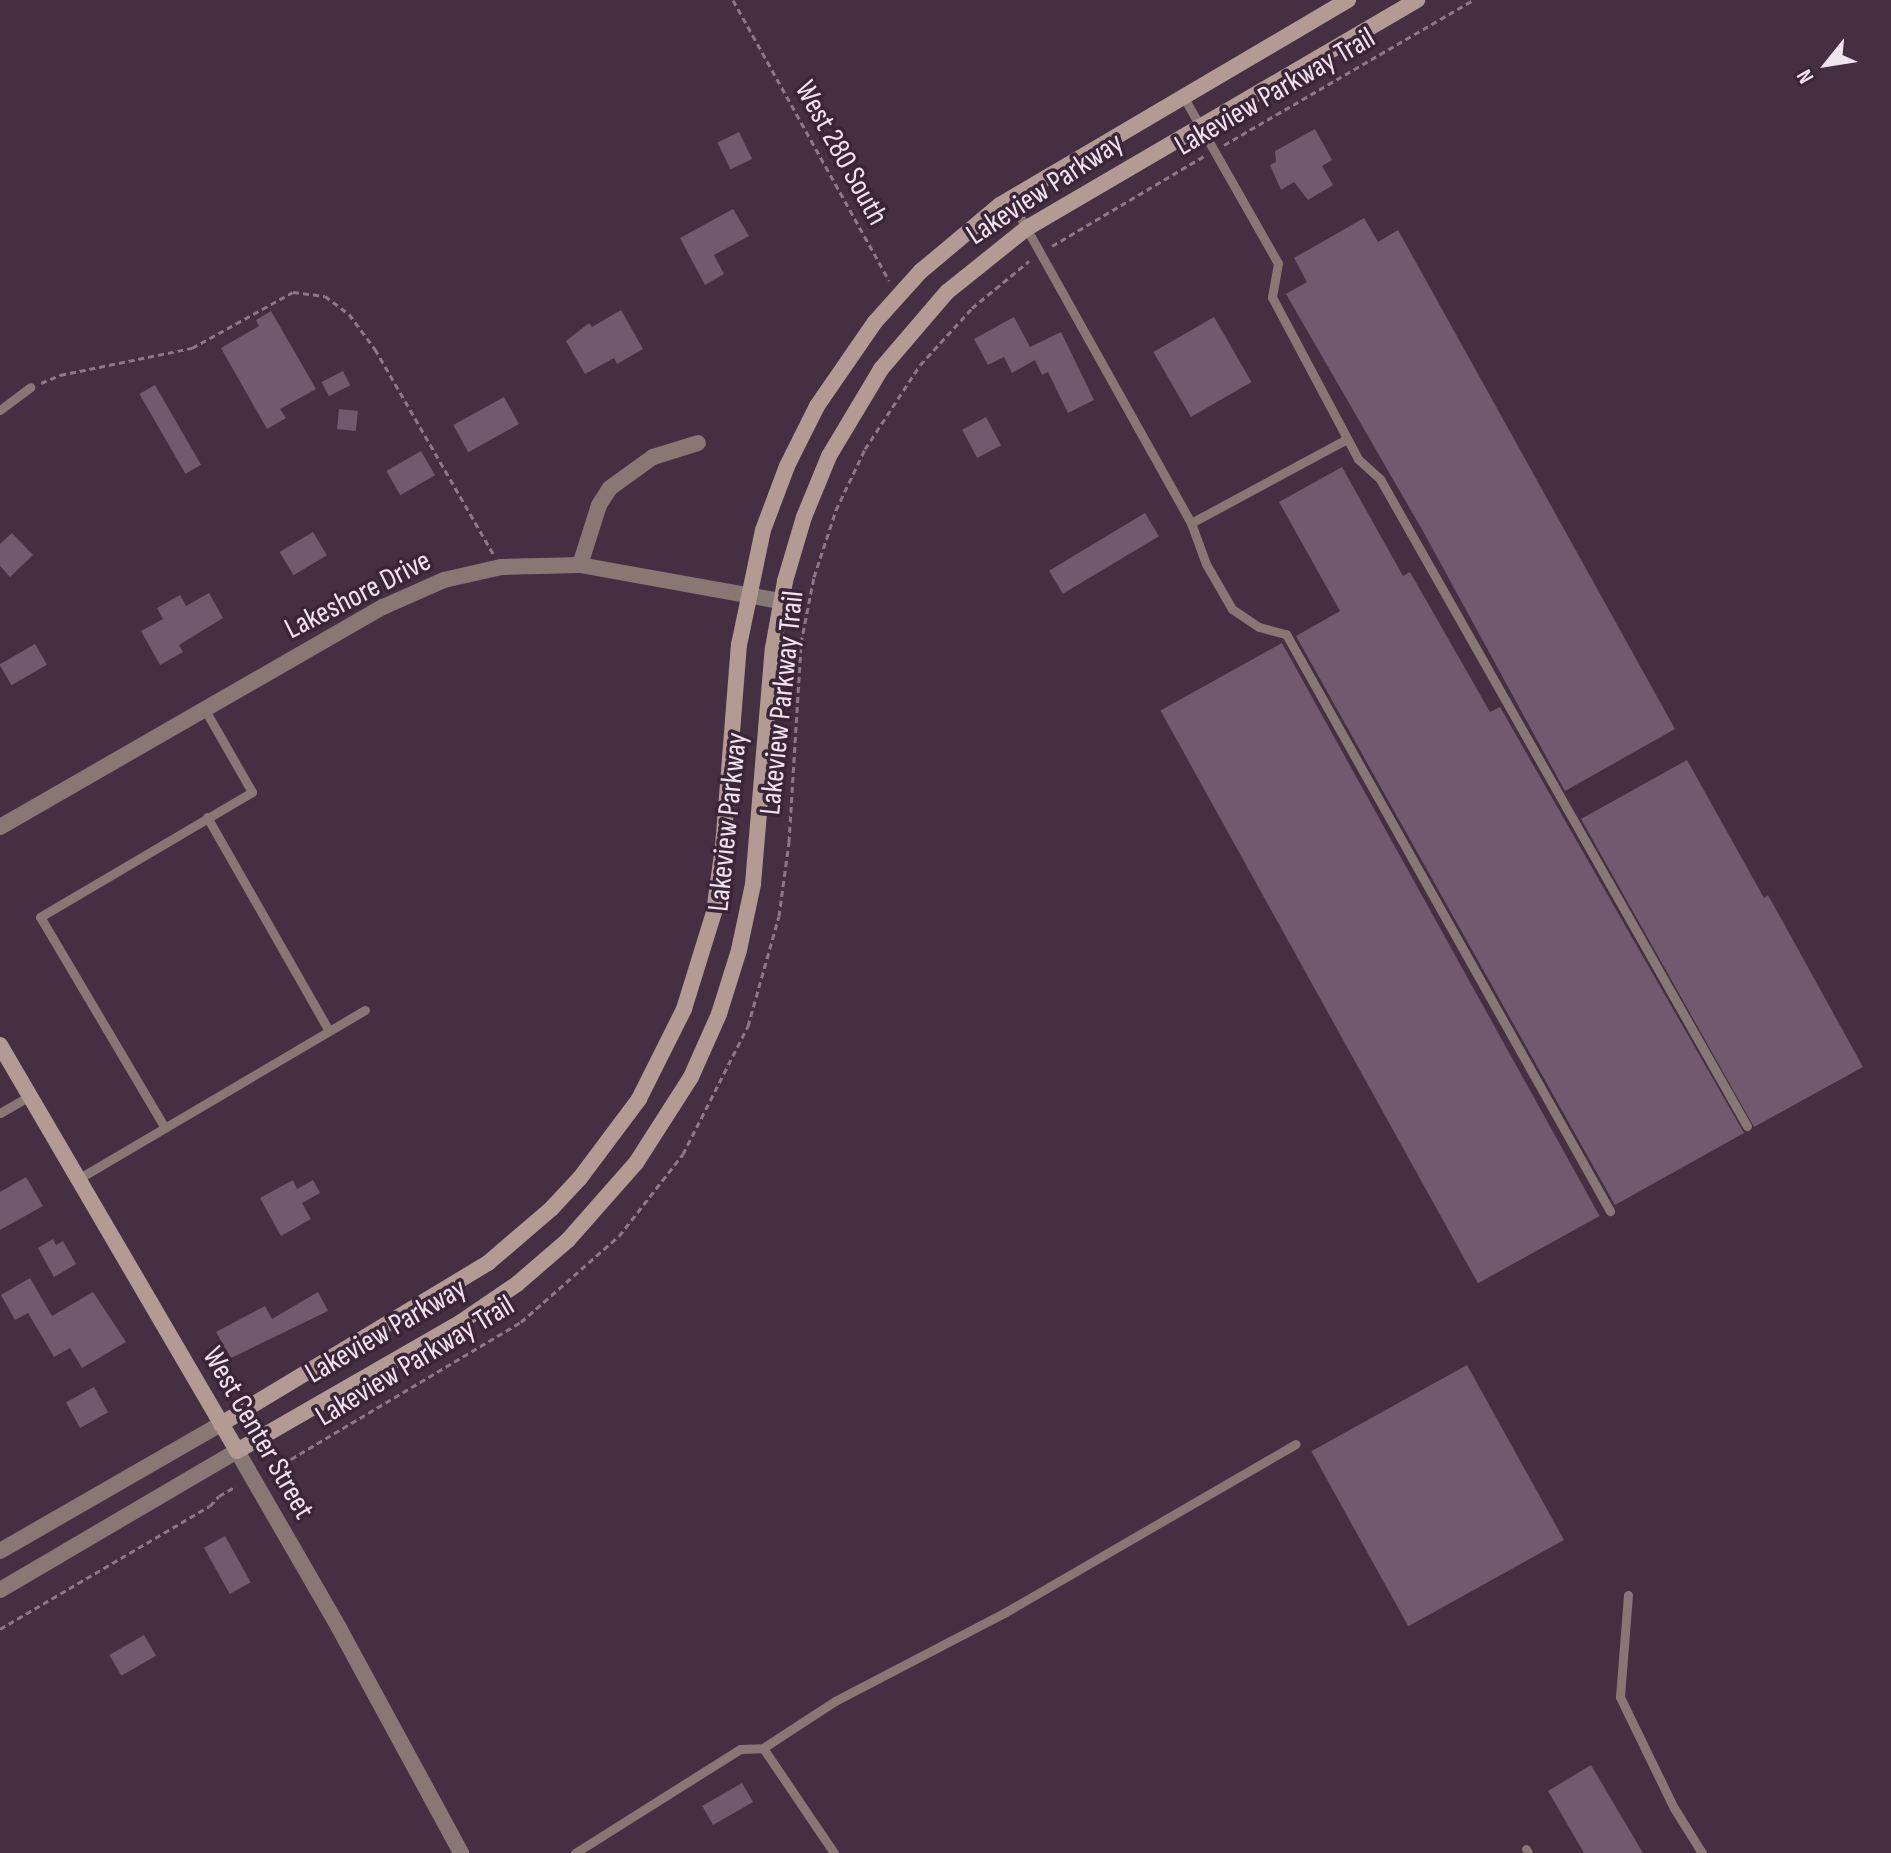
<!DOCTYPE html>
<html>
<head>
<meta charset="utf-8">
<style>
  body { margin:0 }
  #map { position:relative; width:1891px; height:1853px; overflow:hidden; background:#442f43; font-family:"Sofia Sans Condensed",sans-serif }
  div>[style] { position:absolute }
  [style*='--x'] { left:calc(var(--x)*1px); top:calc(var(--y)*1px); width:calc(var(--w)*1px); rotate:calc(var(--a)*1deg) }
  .building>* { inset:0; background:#715a70; transform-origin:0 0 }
  .path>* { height:3px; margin-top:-1.5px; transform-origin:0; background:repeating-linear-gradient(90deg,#8b788a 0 6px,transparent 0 10px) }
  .service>* { height:9px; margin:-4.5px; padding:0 4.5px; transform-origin:4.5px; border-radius:4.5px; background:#877873 }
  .minor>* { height:16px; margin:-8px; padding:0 8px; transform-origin:8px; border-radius:8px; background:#877873 }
  .tertiary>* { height:16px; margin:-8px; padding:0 8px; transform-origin:8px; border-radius:8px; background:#877873 }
  .secondary>* { height:16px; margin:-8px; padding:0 8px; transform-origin:8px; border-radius:8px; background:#b39b94 }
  span { translate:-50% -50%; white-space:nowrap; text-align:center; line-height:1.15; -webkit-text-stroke:7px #3a2539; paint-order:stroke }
  .street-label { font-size:30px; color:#f1e3f0 }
  .north { position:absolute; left:1787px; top:24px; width:80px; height:80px; -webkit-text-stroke:6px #3a2539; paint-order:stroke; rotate:240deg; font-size:22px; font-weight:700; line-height:32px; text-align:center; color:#f1e3f0 }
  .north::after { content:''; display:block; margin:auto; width:28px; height:36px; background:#f1e3f0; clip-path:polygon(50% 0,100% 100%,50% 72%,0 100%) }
</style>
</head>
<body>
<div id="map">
  <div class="building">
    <div style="clip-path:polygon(1315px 129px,1332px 160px,1322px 166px,1333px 185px,1308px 200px,1294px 182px,1281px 190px,1270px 165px,1276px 162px,1275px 151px)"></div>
    <div style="left:739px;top:132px;width:30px;height:24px;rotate:64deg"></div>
    <div style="clip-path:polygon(733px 209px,749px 236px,714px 255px,724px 274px,705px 285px,680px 238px)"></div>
    <div style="clip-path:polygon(1364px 218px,1378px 242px,1398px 230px,1675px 729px,1565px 791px,1424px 533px,1286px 294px,1307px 282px,1294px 258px)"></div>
    <div style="clip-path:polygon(621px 310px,643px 349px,617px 364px,614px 358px,585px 374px,566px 341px,589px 323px,592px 327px)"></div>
    <div style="clip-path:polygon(271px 311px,316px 389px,280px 409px,286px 418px,267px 429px,221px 348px,259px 326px,256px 320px)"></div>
    <div style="clip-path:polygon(1014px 317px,1030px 347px,1061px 332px,1094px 400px,1068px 413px,1048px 372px,1042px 375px,1035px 360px,1012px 373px,1004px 357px,988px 365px,974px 339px)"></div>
    <div style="left:1214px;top:317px;width:75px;height:70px;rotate:60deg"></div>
    <div style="left:343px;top:371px;width:16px;height:24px;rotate:63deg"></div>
    <div style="left:155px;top:385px;width:92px;height:18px;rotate:60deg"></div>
    <div style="left:504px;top:397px;width:31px;height:58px;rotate:61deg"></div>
    <div style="left:339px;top:409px;width:19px;height:20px;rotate:6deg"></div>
    <div style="left:986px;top:417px;width:32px;height:27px;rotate:62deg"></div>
    <div style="left:421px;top:451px;width:28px;height:40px;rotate:60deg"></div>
    <div style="clip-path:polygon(1342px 467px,1403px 576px,1410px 572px,1490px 712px,1500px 707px,1744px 1133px,1615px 1205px,1296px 636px,1340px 611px,1279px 502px)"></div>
    <div style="left:1145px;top:513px;width:27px;height:112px;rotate:59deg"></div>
    <div style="left:313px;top:532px;width:27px;height:39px;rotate:59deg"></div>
    <div style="clip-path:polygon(12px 533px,33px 555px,10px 577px,0 566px,0 544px)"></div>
    <div style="clip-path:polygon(209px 593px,223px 618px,179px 645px,183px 652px,160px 665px,141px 631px,163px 619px,157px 608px,180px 595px,186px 606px)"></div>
    <div style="left:1282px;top:643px;width:655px;height:139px;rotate:61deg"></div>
    <div style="left:35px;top:644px;width:24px;height:41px;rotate:60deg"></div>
    <div style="clip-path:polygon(1687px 760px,1764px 898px,1768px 895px,1863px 1067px,1754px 1127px,1581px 819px)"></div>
    <div style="clip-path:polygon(26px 1177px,43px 1206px,0 1230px,0 1192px)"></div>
    <div style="clip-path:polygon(293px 1180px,297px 1189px,313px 1180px,320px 1193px,302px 1203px,311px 1219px,281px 1236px,260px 1198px)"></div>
    <div style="clip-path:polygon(53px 1239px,56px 1245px,63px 1241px,76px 1264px,54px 1277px,38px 1248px)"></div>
    <div style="clip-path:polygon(30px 1278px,52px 1316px,93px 1292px,126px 1342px,82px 1368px,70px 1348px,54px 1357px,28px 1313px,15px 1320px,1px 1295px)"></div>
    <div style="clip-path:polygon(318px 1292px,328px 1311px,231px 1358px,216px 1332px,265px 1306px,272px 1319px)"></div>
    <div style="left:1467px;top:1365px;width:200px;height:178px;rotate:61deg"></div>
    <div style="left:94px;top:1387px;width:29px;height:32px;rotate:61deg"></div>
    <div style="left:225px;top:1536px;width:53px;height:24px;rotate:61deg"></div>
    <div style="left:144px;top:1635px;width:24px;height:40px;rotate:60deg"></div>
    <div style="clip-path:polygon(1591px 1765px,1643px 1853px,1584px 1853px,1548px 1791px)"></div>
    <div style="left:742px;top:1783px;width:22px;height:46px;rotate:60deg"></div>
  </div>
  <div class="path">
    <div style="--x:733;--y:0;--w:321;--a:60.9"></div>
    <div style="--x:1224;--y:145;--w:288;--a:-30.2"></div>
    <div style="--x:1052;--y:246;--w:177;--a:-30.6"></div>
    <div style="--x:41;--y:383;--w:21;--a:-23"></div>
    <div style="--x:60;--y:375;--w:135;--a:-11.6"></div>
    <div style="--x:192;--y:348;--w:115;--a:-29"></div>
    <div style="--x:293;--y:292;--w:32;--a:7"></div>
    <div style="--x:325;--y:296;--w:30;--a:37"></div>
    <div style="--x:349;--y:314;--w:44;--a:53.4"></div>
    <div style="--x:375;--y:349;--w:236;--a:60"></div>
    <div style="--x:268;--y:1469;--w:25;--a:-23"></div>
    <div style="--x:291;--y:1459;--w:268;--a:-30.8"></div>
    <div style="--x:521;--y:1322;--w:130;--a:-41.3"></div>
    <div style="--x:619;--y:1236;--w:104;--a:-52"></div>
    <div style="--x:683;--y:1154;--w:144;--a:-63.1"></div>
    <div style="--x:748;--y:1026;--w:114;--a:-74.3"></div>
    <div style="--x:779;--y:916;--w:75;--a:-82.3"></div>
    <div style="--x:789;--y:842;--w:199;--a:-86.5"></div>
    <div style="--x:801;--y:643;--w:67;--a:-78.9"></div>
    <div style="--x:814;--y:577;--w:71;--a:-71.8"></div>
    <div style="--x:836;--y:510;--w:68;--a:-64.6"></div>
    <div style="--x:865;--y:449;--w:100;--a:-56.8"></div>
    <div style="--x:920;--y:365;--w:77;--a:-47.6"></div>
    <div style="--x:972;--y:308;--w:74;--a:-39.5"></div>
    <div style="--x:0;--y:1629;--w:243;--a:-30.4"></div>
    <div style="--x:210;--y:1506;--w:13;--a:-48"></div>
    <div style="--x:219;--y:1496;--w:20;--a:-30"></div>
  </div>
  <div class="service">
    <div style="--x:1183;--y:96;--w:192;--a:60.4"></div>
    <div style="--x:1278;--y:263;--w:35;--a:100"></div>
    <div style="--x:1272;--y:297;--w:183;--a:62"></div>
    <div style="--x:1358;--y:459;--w:30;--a:42"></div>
    <div style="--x:1380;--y:479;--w:744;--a:60.44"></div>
    <div style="--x:1010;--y:199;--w:371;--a:60.8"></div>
    <div style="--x:1191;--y:523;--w:44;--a:69.9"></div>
    <div style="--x:1206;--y:564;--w:52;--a:60"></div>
    <div style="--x:1232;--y:609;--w:32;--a:34"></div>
    <div style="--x:1259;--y:627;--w:28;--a:15"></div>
    <div style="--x:1286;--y:634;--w:662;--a:60.68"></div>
    <div style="--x:0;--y:410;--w:38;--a:-37"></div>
    <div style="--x:1191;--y:523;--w:177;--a:-28.3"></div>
    <div style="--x:207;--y:817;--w:246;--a:60.3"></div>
    <div style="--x:0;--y:1113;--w:34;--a:-30"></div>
    <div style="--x:165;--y:1128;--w:245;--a:-120.6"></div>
    <div style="--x:40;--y:917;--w:246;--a:-30.5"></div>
    <div style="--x:252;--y:792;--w:95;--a:-119.8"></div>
    <div style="--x:78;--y:1179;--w:333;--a:-30.5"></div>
    <div style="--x:1628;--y:1595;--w:102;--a:94.5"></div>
    <div style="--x:1620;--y:1697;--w:123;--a:64.1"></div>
    <div style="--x:1674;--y:1808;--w:53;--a:58.1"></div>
    <div style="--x:763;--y:1748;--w:86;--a:-33.1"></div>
    <div style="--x:835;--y:1701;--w:191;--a:-27.5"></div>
    <div style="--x:1004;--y:1613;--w:337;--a:-30.1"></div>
    <div style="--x:1526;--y:1849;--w:4;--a:63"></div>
    <div style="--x:575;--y:1853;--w:195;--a:-32.2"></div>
    <div style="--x:740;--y:1749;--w:23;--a:-2"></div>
    <div style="--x:763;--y:1748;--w:127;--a:55.9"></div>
  </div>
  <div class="minor">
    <div style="--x:580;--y:565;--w:63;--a:-72.4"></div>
    <div style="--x:599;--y:505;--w:20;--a:-57"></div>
    <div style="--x:610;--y:488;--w:53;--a:-35.8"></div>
    <div style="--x:653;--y:457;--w:47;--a:-17.3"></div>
    <div style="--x:237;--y:1451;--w:204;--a:60"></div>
    <div style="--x:339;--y:1628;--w:256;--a:61.5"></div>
  </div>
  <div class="tertiary">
    <div style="--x:0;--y:827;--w:442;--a:-29.9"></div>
    <div style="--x:383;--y:607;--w:67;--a:-23.9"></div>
    <div style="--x:444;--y:580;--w:58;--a:-12.8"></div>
    <div style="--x:501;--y:567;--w:79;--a:-1.5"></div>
    <div style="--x:580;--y:565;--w:204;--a:10.2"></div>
    <div style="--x:0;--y:1551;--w:255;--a:-29.9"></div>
    <div style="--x:0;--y:1590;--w:275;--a:-30.4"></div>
  </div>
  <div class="secondary">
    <div style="--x:0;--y:1045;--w:470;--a:59.7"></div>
    <div style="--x:237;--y:1451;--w:258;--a:-29.9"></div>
    <div style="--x:461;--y:1322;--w:68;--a:-34.2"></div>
    <div style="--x:517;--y:1284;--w:67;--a:-40.8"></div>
    <div style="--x:568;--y:1240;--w:103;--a:-48.6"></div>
    <div style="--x:636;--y:1163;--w:102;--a:-57.4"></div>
    <div style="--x:691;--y:1077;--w:69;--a:-66"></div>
    <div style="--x:719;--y:1014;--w:67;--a:-72.6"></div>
    <div style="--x:739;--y:950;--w:67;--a:-78"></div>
    <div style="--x:753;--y:884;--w:237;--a:-85.2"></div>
    <div style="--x:773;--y:648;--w:68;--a:-79.8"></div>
    <div style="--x:785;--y:581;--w:67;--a:-73.5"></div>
    <div style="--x:804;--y:517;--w:66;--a:-67.7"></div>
    <div style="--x:829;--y:456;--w:101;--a:-59.1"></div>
    <div style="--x:881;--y:369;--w:101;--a:-49.4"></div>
    <div style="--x:947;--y:292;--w:102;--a:-38.7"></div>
    <div style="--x:1027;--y:228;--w:452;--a:-30.3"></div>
    <div style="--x:221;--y:1424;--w:312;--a:-31.1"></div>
    <div style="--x:488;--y:1263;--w:83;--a:-40.6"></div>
    <div style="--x:551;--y:1209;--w:42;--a:-46.9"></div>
    <div style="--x:580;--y:1178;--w:99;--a:-53.2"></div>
    <div style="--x:639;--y:1099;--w:101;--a:-63.4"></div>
    <div style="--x:684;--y:1009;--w:102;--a:-72.8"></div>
    <div style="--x:714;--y:912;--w:66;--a:-82.1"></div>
    <div style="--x:723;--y:847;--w:203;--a:-85.5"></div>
    <div style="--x:739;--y:645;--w:117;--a:-78.2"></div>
    <div style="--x:763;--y:530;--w:68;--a:-69.4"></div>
    <div style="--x:787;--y:466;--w:67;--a:-63.4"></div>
    <div style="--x:817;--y:406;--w:102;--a:-55.4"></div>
    <div style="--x:875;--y:322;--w:69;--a:-48"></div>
    <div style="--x:921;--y:271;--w:103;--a:-39.9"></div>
    <div style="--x:1000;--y:205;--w:404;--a:-30.5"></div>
  </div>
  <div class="street-label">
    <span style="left:1275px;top:92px;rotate:-30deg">Lakeview Parkway Trail</span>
    <span style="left:841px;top:153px;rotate:61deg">West 280 South</span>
    <span style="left:1045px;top:189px;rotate:-33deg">Lakeview Parkway</span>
    <span style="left:358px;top:595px;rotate:-27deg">Lakeshore Drive</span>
    <span style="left:782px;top:703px;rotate:-84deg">Lakeview Parkway Trail</span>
    <span style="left:728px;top:822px;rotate:-84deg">Lakeview Parkway</span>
    <span style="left:386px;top:1331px;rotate:-30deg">Lakeview Parkway</span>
    <span style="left:415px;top:1361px;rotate:-31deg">Lakeview Parkway Trail</span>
    <span style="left:258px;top:1433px;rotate:60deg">West Center Street</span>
  </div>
  <div class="north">N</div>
</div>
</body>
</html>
